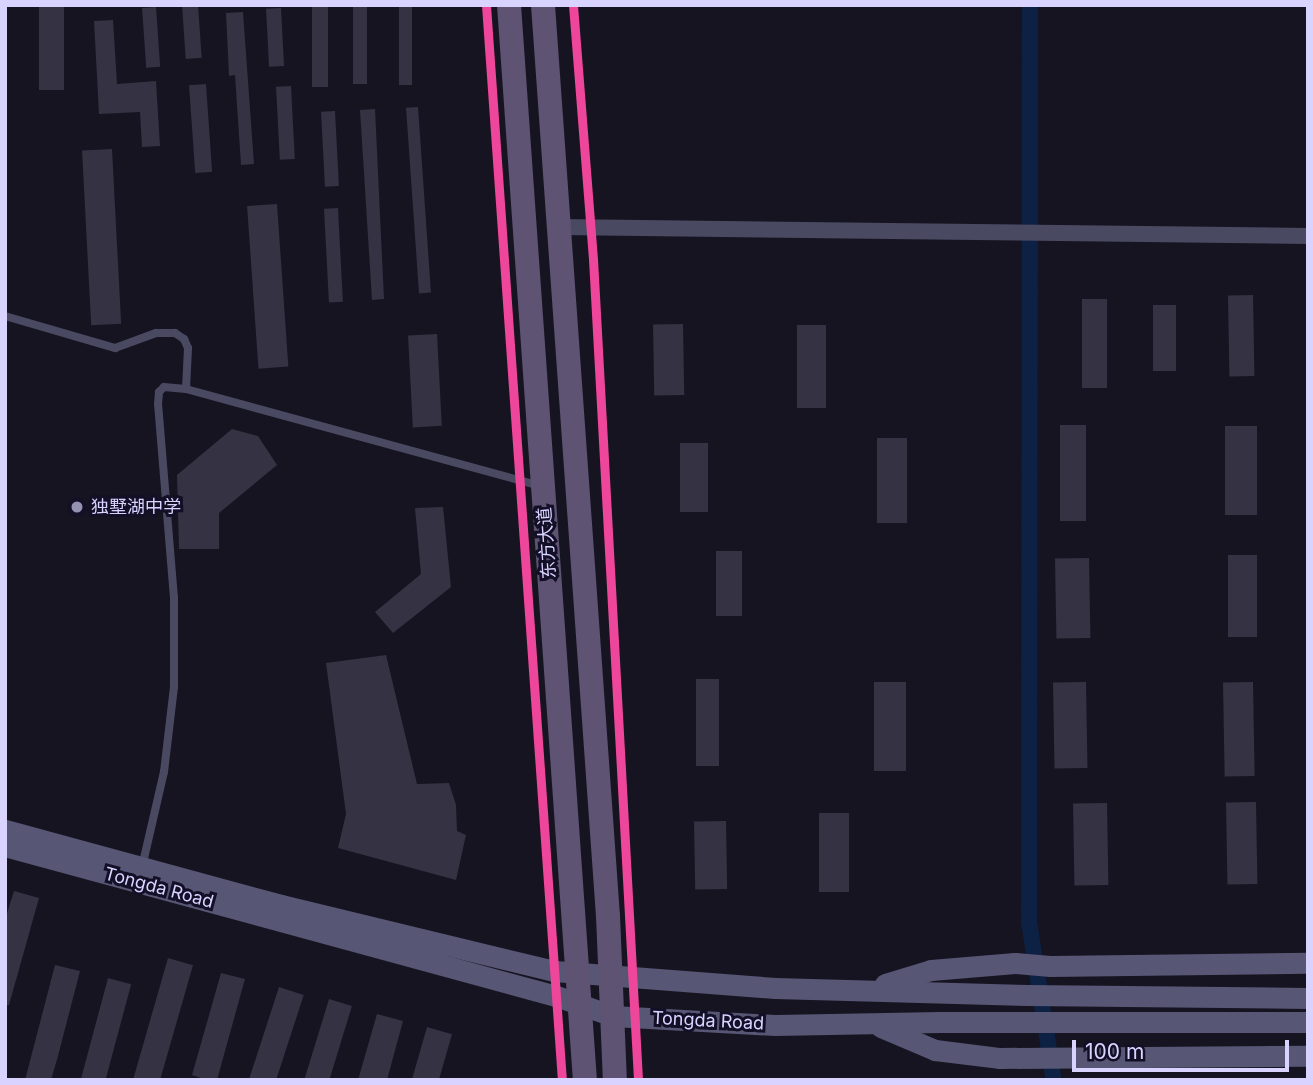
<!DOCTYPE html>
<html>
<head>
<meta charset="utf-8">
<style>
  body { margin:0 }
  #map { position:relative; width:1313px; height:1085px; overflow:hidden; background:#161421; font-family:Inter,"Noto Sans SC",sans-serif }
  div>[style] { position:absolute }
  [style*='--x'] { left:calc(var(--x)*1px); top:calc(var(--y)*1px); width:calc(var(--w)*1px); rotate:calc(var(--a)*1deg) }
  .canal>* { height:16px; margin:-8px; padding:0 8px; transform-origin:8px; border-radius:8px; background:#0d2144 }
  .building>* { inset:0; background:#343243; transform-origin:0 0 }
  .lane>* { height:8px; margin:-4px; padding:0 4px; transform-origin:4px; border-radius:4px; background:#4a4962 }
  .street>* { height:16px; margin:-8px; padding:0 8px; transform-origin:8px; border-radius:8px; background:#4a4962 }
  .secondary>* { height:21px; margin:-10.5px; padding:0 10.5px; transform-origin:10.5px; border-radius:10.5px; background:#575674 }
  .primary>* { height:24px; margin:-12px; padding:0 12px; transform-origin:12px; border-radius:12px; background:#5e5373 }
  .cycleway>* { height:9px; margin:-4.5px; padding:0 4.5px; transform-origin:4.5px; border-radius:4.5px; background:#ed469a }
  .dots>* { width:19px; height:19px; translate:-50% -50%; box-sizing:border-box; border:4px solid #130f26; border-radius:50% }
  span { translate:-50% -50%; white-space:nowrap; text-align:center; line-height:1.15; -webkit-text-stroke:6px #130f26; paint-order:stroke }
  .poi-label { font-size:18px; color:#d9d4ff }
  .left { translate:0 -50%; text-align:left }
  .street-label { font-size:18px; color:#d9d4ff }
  .frame { position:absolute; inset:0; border:7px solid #d9d4ff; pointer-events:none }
  .scale { position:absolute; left:1072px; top:1040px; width:217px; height:32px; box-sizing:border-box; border:4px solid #d9d4ff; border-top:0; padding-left:9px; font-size:21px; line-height:24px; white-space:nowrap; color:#d9d4ff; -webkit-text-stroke:5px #130f26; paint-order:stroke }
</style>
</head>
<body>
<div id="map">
  <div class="canal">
    <div style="--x:1030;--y:5;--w:917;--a:90.06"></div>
    <div style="--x:1029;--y:922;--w:156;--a:81.1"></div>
  </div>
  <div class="building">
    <div style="left:39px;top:5px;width:25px;height:85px"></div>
    <div style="left:198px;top:5px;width:53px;height:16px;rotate:86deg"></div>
    <div style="left:312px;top:5px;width:16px;height:82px"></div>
    <div style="left:353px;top:5px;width:14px;height:79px"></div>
    <div style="left:399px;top:5px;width:13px;height:80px"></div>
    <div style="left:156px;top:7px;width:60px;height:14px;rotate:86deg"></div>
    <div style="left:281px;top:8px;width:58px;height:15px;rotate:87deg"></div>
    <div style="clip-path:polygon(243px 12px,254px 164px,241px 165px,235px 75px,229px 76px,226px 13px)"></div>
    <div style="clip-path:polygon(113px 20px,117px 84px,156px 81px,160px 146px,142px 147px,140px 112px,99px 114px,94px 21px)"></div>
    <div style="left:206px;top:84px;width:88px;height:17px;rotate:86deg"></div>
    <div style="left:291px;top:86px;width:73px;height:15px;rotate:87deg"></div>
    <div style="left:418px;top:107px;width:186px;height:12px;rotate:86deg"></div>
    <div style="clip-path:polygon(375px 109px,384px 299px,372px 300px,360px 110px)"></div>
    <div style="left:335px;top:111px;width:75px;height:14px;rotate:87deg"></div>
    <div style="left:112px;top:149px;width:175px;height:30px;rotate:87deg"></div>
    <div style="left:277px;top:204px;width:163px;height:30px;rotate:86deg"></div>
    <div style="left:338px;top:208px;width:94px;height:14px;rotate:87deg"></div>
    <div style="left:1253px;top:295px;width:81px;height:25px;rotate:89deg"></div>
    <div style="left:1082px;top:299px;width:25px;height:89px"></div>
    <div style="left:1153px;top:305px;width:23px;height:66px"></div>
    <div style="left:683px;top:324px;width:71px;height:30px;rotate:89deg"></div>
    <div style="left:797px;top:325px;width:29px;height:83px"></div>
    <div style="left:437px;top:334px;width:92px;height:29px;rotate:87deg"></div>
    <div style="left:1060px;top:425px;width:26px;height:96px"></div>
    <div style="left:1225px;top:426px;width:32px;height:89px"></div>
    <div style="clip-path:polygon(232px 429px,258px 436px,277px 465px,219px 513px,219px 549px,179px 549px,177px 475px)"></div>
    <div style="left:877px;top:438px;width:30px;height:85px"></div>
    <div style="left:680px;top:443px;width:28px;height:69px"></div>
    <div style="clip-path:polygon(443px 507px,451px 587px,393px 633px,375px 612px,421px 574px,415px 508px)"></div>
    <div style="left:716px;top:551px;width:26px;height:65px"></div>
    <div style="left:1228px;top:555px;width:29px;height:82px"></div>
    <div style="left:1089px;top:558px;width:80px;height:34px;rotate:89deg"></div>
    <div style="clip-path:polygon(386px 655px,417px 784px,449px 783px,456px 805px,457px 831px,466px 835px,456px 880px,338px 848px,346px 814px,326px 663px)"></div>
    <div style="left:696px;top:679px;width:23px;height:87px"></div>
    <div style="left:874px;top:682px;width:32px;height:89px"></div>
    <div style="left:1086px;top:682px;width:86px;height:33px;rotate:89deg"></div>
    <div style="left:1253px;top:682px;width:94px;height:30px;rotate:89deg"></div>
    <div style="left:1256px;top:802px;width:82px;height:30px;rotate:89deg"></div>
    <div style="left:1107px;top:803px;width:82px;height:34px;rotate:89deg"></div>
    <div style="left:819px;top:813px;width:30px;height:79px"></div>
    <div style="left:726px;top:821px;width:68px;height:32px;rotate:89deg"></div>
    <div style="clip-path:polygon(14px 891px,39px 898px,9px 1005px,5px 1005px,5px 920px)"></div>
    <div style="left:168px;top:958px;width:26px;height:126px;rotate:16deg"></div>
    <div style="clip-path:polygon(55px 965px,80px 971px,58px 1056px,51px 1080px,25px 1080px)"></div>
    <div style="clip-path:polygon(221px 973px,245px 979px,217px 1080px,207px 1080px,192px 1075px)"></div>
    <div style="left:108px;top:978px;width:24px;height:106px;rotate:15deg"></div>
    <div style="left:279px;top:987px;width:26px;height:97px;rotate:18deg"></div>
    <div style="left:329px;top:999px;width:24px;height:84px;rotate:17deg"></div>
    <div style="clip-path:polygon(377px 1014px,403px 1021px,387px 1080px,358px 1080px)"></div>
    <div style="left:427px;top:1027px;width:26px;height:55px;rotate:16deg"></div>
  </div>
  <div class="lane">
    <div style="--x:5;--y:316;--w:115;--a:16.2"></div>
    <div style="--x:115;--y:348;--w:44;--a:-20.1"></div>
    <div style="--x:156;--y:333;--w:19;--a:0"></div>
    <div style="--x:175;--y:333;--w:11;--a:34"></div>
    <div style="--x:184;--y:339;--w:10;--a:66"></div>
    <div style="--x:188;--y:348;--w:41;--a:92.8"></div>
    <div style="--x:142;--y:867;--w:98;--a:-77"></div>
    <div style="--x:164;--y:772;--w:86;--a:-83.3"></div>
    <div style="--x:174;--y:687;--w:89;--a:-90"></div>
    <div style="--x:174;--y:598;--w:195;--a:-94.7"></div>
    <div style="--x:158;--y:404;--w:12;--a:-85"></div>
    <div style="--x:159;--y:392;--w:7;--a:-45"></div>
    <div style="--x:164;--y:387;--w:22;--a:5"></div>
    <div style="--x:186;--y:389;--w:367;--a:15.3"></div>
  </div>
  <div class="street">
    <div style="--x:559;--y:227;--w:749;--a:0.69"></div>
  </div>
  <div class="secondary">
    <div style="--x:5;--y:830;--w:286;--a:15.2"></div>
    <div style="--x:281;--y:905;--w:281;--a:13.6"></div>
    <div style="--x:554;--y:971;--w:222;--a:4.4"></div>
    <div style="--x:775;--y:988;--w:253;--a:1.6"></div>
    <div style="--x:1028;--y:995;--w:280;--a:0.6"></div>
    <div style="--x:5;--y:846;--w:571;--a:15.23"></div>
    <div style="--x:556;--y:996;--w:60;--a:19.3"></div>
    <div style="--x:613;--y:1016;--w:162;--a:3.2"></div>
    <div style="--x:775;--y:1025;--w:165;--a:-1"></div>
    <div style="--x:940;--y:1022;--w:368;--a:0"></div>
    <div style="--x:885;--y:984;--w:48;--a:-16.9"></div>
    <div style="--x:931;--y:970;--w:84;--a:-4.8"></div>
    <div style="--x:1015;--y:963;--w:35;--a:5"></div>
    <div style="--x:1050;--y:966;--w:258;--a:-0.7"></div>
    <div style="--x:881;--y:1027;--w:59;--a:23.1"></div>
    <div style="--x:935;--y:1050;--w:64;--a:7.1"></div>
    <div style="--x:999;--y:1058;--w:309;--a:-0.4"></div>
  </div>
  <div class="primary">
    <div style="--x:509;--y:5;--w:1078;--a:85.96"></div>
    <div style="--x:543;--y:5;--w:913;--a:85.92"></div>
    <div style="--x:608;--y:916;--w:164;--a:87.6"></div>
  </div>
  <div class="cycleway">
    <div style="--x:486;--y:5;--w:1078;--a:85.96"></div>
    <div style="--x:573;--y:5;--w:255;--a:85.5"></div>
    <div style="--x:593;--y:259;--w:822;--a:86.86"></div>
  </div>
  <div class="dots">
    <div style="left:77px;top:507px;background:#9591b1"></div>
  </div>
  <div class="poi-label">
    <span class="left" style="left:91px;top:507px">独墅湖中学</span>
  </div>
  <div class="street-label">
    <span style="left:547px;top:543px;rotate:-94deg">东方大道</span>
    <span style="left:159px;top:888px;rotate:15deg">Tongda Road</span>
    <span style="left:708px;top:1021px;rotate:3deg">Tongda Road</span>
  </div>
  <div class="frame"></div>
  <div class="scale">100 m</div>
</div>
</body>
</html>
